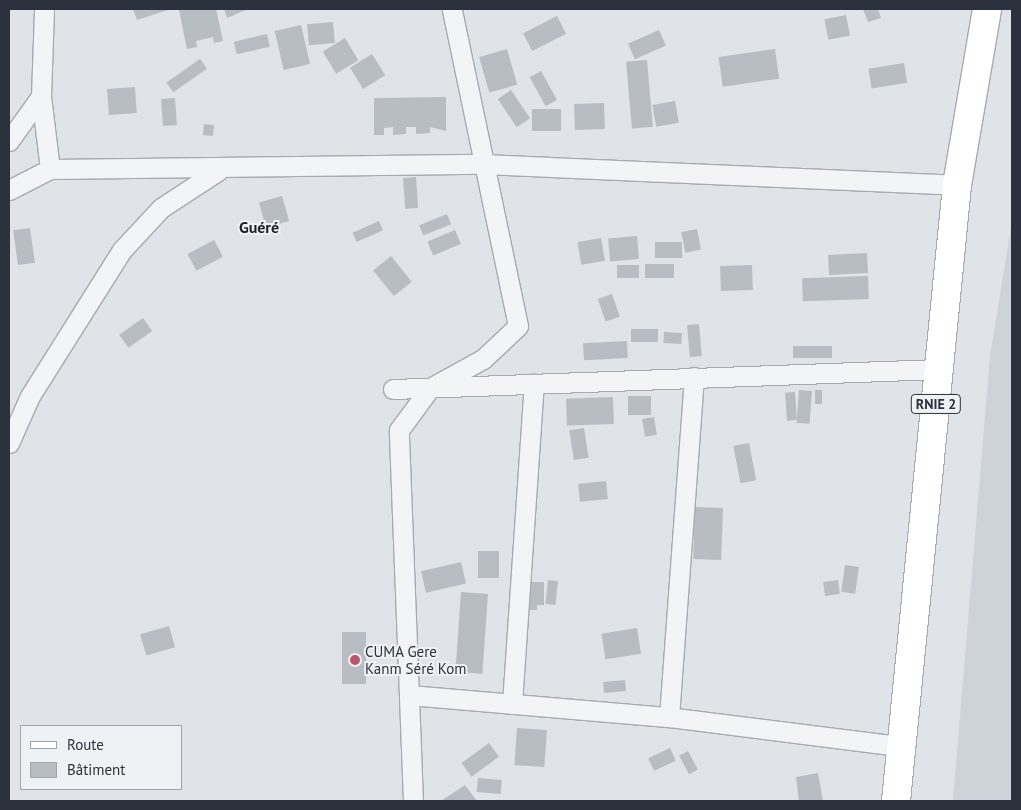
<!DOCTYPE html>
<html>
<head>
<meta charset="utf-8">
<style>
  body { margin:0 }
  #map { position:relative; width:1021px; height:810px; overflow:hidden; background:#e0e3e7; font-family:"PT Sans",sans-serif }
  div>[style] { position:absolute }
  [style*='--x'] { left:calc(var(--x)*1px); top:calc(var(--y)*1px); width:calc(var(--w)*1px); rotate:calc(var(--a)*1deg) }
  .built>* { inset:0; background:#ced2d9 }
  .building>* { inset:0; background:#b8bdc3; transform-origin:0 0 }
  .roads { filter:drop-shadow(1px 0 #a6aab1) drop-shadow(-1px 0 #a6aab1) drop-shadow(0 1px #a6aab1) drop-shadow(0 -1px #a6aab1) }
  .street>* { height:19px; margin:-9.5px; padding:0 9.5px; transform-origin:9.5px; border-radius:9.5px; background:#f2f4f6 }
  .primary>* { height:28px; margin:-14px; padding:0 14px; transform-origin:14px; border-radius:14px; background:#fff }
  .dots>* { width:14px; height:14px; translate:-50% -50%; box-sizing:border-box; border:2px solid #eff2f5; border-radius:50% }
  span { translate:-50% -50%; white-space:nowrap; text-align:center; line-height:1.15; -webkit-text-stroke:4px #eff2f5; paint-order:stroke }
  .shield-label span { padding:1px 4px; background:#eff2f5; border:1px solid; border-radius:4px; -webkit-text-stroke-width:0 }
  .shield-label { font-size:14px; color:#2b323d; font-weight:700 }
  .poi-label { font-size:15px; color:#2b323d }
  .left { translate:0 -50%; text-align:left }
  .neighbourhood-label { font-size:16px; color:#1d232d; font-weight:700 }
  .frame { position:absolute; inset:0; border:10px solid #2b323d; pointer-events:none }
  .legend { position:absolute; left:20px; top:725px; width:162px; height:65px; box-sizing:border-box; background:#eff2f5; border:1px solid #a1a5ab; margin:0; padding:6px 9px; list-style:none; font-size:15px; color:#2b323d }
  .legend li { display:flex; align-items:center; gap:10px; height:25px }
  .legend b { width:25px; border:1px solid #a1a5ab }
</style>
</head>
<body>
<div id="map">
  <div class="built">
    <div style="clip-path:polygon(1012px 221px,1012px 801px,953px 801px,990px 356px)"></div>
  </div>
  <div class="building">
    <div style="clip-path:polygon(133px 9px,171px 9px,137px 20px)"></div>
    <div style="clip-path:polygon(216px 9px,223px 41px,214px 43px,213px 37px,196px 41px,197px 47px,187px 49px,179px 10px)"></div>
    <div style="clip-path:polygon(224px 9px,248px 9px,227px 18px)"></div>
    <div style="clip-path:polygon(863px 9px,878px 9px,881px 18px,868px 22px)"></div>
    <div style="left:846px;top:15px;width:21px;height:22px;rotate:79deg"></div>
    <div style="left:557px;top:16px;width:20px;height:38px;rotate:63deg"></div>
    <div style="left:333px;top:22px;width:21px;height:26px;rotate:85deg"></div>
    <div style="left:301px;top:25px;width:40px;height:27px;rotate:77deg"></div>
    <div style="left:659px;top:30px;width:17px;height:34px;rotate:66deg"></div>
    <div style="left:267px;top:34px;width:13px;height:34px;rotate:77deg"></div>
    <div style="left:345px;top:38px;width:26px;height:26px;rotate:59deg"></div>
    <div style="left:507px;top:49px;width:37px;height:29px;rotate:74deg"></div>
    <div style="left:775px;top:49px;width:30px;height:57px;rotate:82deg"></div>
    <div style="left:372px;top:54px;width:25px;height:26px;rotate:58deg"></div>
    <div style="left:200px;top:59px;width:12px;height:41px;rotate:55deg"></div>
    <div style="left:647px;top:60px;width:67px;height:21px;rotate:85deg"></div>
    <div style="left:904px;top:63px;width:20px;height:36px;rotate:81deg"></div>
    <div style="left:541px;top:71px;width:33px;height:13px;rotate:61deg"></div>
    <div style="left:135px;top:87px;width:26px;height:28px;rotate:86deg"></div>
    <div style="left:511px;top:90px;width:34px;height:16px;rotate:56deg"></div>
    <div style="clip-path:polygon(446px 97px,446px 131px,430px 127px,430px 133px,416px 134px,416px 127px,406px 127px,406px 134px,393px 135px,393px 127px,384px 128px,384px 135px,374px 135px,374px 98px)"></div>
    <div style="left:175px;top:98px;width:27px;height:14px;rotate:86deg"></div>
    <div style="left:675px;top:101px;width:22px;height:23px;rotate:80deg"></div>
    <div style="left:604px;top:103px;width:26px;height:30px;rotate:88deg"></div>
    <div style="left:532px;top:109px;width:29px;height:22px"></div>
    <div style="left:204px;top:124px;width:10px;height:11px;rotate:6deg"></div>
    <div style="left:416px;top:177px;width:31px;height:13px;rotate:86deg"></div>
    <div style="left:282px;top:196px;width:26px;height:24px;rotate:74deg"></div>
    <div style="left:447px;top:214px;width:11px;height:30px;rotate:68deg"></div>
    <div style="left:379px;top:221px;width:10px;height:29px;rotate:66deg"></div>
    <div style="left:30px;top:228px;width:35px;height:17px;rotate:82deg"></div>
    <div style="left:697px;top:229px;width:21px;height:16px;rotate:79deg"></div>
    <div style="left:455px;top:230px;width:15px;height:30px;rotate:67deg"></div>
    <div style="left:637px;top:236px;width:23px;height:29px;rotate:85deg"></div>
    <div style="left:601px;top:238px;width:23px;height:24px;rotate:80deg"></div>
    <div style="left:214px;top:240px;width:19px;height:30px;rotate:62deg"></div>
    <div style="left:682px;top:242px;width:16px;height:27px;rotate:90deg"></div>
    <div style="left:867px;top:253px;width:20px;height:39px;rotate:87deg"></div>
    <div style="left:391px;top:256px;width:33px;height:23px;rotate:51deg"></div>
    <div style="left:645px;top:264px;width:29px;height:14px"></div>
    <div style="left:617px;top:265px;width:22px;height:13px"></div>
    <div style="left:752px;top:265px;width:25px;height:32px;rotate:88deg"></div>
    <div style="left:868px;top:276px;width:23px;height:66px;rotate:88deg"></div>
    <div style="left:612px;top:294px;width:24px;height:15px;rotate:71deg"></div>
    <div style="left:143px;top:318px;width:16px;height:29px;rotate:55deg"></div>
    <div style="left:699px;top:324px;width:32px;height:12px;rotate:85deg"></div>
    <div style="left:631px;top:329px;width:27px;height:13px"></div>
    <div style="left:664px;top:332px;width:18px;height:11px;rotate:3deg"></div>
    <div style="left:627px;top:341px;width:17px;height:44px;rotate:87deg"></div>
    <div style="left:832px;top:346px;width:12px;height:39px;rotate:90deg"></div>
    <div style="left:799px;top:390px;width:13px;height:33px;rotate:4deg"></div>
    <div style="left:815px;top:390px;width:7px;height:14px"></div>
    <div style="left:795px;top:392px;width:28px;height:10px;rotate:86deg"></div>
    <div style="left:628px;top:396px;width:23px;height:19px"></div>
    <div style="left:613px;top:397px;width:27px;height:47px;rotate:88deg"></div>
    <div style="left:654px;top:417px;width:18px;height:12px;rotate:81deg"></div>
    <div style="left:584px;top:428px;width:30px;height:15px;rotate:81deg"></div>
    <div style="left:749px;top:443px;width:38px;height:16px;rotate:79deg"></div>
    <div style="left:606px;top:481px;width:18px;height:28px;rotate:84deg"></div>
    <div style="left:695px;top:507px;width:28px;height:52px;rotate:2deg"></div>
    <div style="left:478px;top:551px;width:21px;height:27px"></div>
    <div style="left:461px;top:562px;width:22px;height:41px;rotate:77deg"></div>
    <div style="left:845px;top:565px;width:14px;height:27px;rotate:8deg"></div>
    <div style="left:548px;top:580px;width:10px;height:24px;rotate:6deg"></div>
    <div style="left:838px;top:580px;width:14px;height:15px;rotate:82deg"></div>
    <div style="clip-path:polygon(530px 582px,544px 582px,544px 605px,537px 605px,537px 610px,529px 610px)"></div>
    <div style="left:461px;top:592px;width:27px;height:80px;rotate:4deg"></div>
    <div style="left:169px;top:626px;width:22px;height:30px;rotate:74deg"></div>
    <div style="left:637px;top:628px;width:26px;height:36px;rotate:81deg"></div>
    <div style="left:342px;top:632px;width:24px;height:52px"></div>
    <div style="left:625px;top:680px;width:11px;height:22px;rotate:85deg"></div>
    <div style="left:517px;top:728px;width:30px;height:37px;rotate:4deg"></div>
    <div style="left:489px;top:743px;width:17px;height:34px;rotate:54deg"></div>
    <div style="left:670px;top:748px;width:14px;height:24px;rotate:65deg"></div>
    <div style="left:688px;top:751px;width:21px;height:10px;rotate:62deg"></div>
    <div style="clip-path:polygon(818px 773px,823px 801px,799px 801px,796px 777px)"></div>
    <div style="left:478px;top:778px;width:24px;height:14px;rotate:5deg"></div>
    <div style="clip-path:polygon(465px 785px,477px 801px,441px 801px)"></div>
  </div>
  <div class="roads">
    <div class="street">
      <div style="--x:41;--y:96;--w:74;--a:83"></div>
      <div style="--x:9;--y:141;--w:55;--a:-54.6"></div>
      <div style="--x:41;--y:96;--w:87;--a:-88"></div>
      <div style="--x:9;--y:190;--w:46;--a:-27.1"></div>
      <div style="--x:50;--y:169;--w:433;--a:-0.7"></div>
      <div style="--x:483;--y:164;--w:474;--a:2.5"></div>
      <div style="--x:393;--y:389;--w:545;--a:-2.1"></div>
      <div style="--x:9;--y:443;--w:51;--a:-65.9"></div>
      <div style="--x:30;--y:396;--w:173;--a:-57.8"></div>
      <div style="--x:122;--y:250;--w:57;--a:-47.1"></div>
      <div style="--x:161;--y:208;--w:69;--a:-33.2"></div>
      <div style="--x:410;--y:695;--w:260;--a:4.9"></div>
      <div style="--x:669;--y:717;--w:238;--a:7.2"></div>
      <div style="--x:512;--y:704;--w:321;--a:-86.1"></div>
      <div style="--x:669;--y:717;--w:341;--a:-85.8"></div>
      <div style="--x:413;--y:801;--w:371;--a:-92.2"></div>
      <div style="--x:399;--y:430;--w:52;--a:-53.6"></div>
      <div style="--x:430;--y:388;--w:60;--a:-28.7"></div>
      <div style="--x:483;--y:359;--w:48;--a:-43.3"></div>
      <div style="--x:518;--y:326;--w:324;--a:-101.8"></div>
    </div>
    <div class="primary">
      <div style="--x:896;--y:801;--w:619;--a:-84.34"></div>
      <div style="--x:957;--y:185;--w:179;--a:-80.3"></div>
    </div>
  </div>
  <div class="dots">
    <div style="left:355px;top:660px;background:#be5369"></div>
  </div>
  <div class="shield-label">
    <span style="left:936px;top:404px">RNIE 2</span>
  </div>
  <div class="poi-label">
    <span class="left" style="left:365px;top:660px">CUMA Gere<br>Kanm Séré Kom</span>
  </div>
  <div class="neighbourhood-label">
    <span style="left:259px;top:227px">Guéré</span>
  </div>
  <div class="frame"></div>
  <ul class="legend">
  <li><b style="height:6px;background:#fff"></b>Route</li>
  <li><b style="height:14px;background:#b8bdc3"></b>Bâtiment</li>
  </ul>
</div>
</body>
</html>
